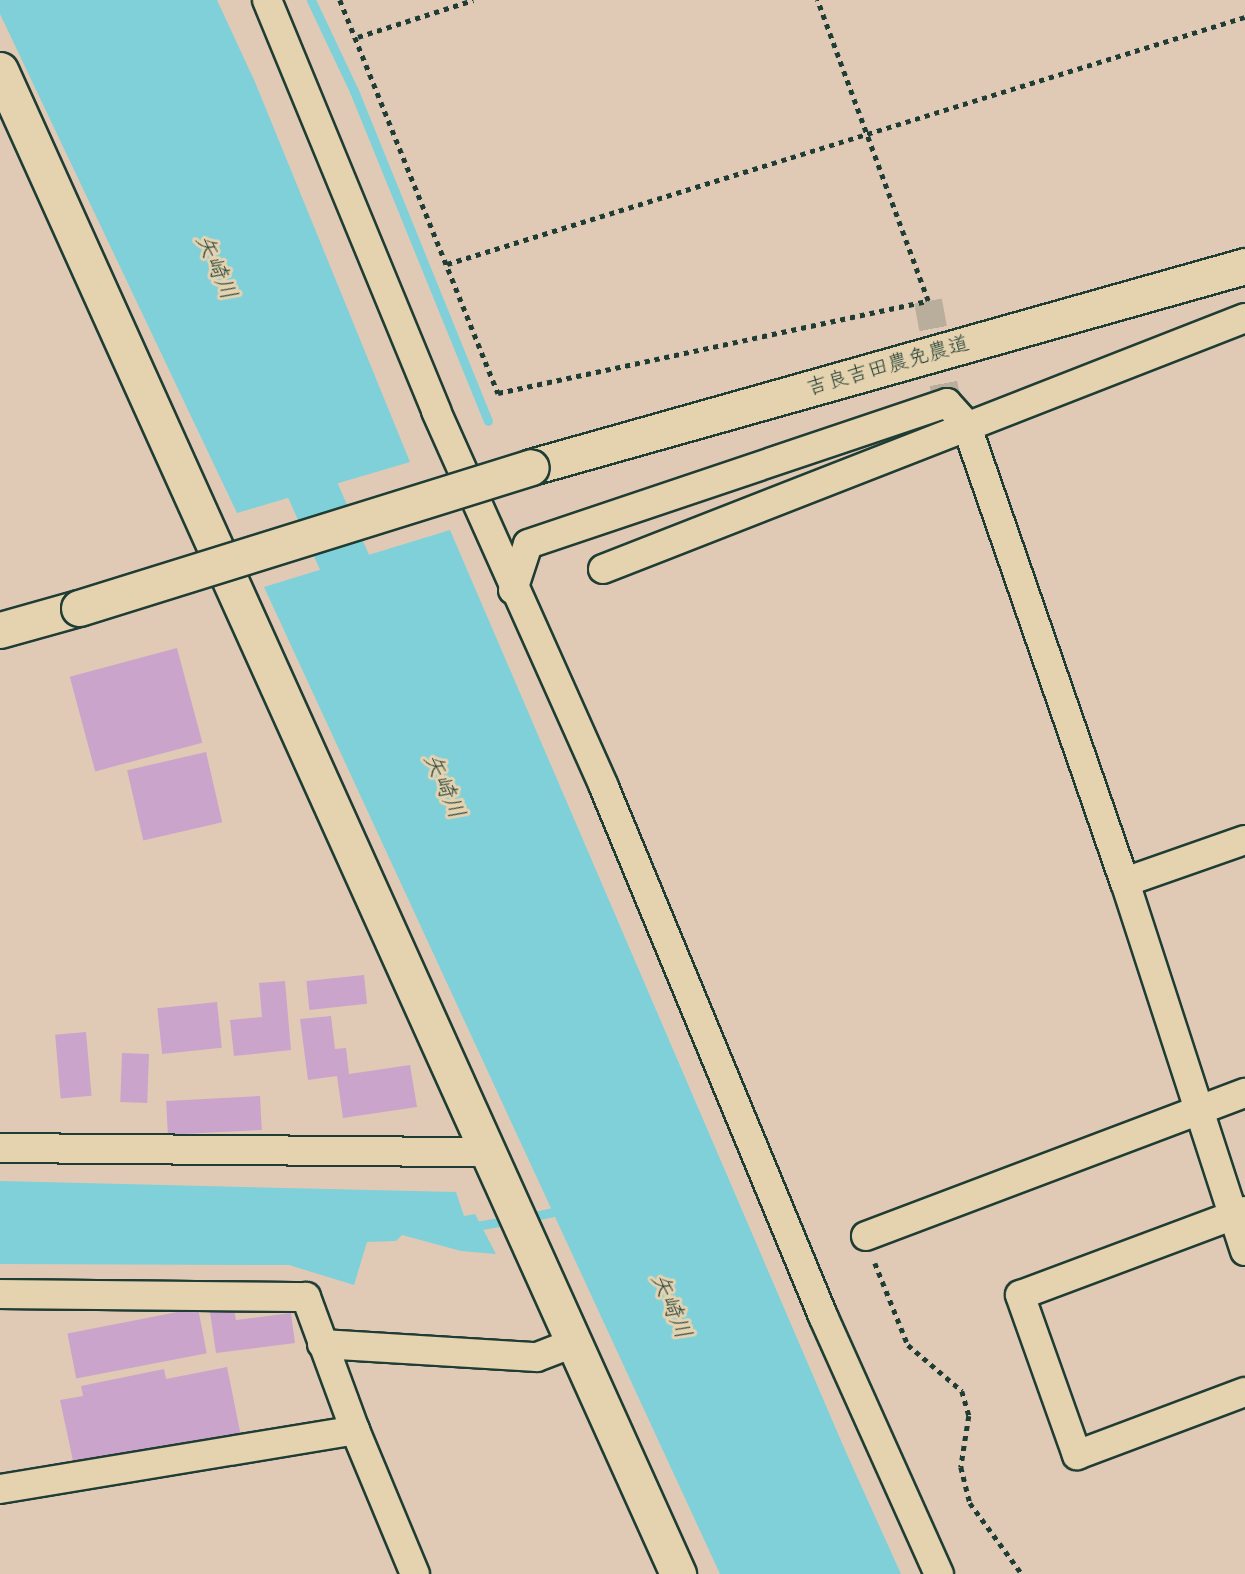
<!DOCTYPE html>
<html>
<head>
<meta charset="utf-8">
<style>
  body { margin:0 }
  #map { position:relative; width:1245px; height:1574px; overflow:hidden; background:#e0cab5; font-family:"Architects Daughter","Klee One",sans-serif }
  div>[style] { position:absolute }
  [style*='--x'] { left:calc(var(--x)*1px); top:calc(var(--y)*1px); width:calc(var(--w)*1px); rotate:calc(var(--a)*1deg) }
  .water>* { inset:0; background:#7fd0d9 }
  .stream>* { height:9px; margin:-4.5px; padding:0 4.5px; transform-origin:4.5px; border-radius:4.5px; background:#7fd0d9 }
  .river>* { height:51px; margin:-25.5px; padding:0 25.5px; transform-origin:25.5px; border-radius:25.5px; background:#7fd0d9 }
  .building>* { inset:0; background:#caa4cb; transform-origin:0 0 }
  .minor-tunnel>* { height:28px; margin-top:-14px; transform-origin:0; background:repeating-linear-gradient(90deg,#b9ae9b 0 28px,transparent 0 42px) }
  .path>* { height:4.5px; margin-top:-2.25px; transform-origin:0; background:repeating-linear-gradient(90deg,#1f3d34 0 5px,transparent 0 10px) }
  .roads { filter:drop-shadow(2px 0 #1f3d34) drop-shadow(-2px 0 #1f3d34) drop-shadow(0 2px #1f3d34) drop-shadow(0 -2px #1f3d34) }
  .minor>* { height:28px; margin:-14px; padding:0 14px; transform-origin:14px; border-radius:14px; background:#e5d3b0 }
  .tertiary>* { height:35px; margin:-17.5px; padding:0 17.5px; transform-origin:17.5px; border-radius:17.5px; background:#e5d3b0 }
  .bridges { filter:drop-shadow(2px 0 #1f3d34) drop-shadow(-2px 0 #1f3d34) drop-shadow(0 2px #1f3d34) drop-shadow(0 -2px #1f3d34) }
  .tertiary-bridge>* { height:35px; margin:-17.5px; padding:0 17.5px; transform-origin:17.5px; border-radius:17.5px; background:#e5d3b0 }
  span { translate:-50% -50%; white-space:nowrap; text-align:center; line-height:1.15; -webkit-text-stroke:6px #e5d3b0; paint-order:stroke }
  .street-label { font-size:21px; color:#1f3d34 }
  .water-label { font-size:23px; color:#24443c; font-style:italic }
</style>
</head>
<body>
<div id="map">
  <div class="water">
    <div style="clip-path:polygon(0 0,217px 0,255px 82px,410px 462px,237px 513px,0 14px)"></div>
    <div style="clip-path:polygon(450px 530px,845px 1450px,901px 1574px,720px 1574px,264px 587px)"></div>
    <div style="clip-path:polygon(0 1181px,456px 1192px,464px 1216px,475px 1214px,496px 1254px,461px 1251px,402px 1235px,396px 1241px,367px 1242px,354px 1285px,289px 1265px,0 1264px)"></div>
  </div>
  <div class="stream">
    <div style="--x:311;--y:0;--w:101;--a:64.7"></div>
    <div style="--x:354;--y:91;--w:356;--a:67.9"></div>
    <div style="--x:525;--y:1218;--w:38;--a:-12"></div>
    <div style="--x:470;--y:1227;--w:42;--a:-9.7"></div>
  </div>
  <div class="river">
    <div style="--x:285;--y:428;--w:215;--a:66.2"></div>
  </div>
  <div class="building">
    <div style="left:177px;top:648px;width:98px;height:111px;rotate:75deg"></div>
    <div style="left:206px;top:752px;width:72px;height:81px;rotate:77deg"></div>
    <div style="left:364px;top:975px;width:29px;height:58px;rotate:84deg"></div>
    <div style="clip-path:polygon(285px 981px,291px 1050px,234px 1056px,230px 1020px,262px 1017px,259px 983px)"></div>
    <div style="left:217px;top:1002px;width:46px;height:60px;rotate:84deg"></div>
    <div style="clip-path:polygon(331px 1016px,335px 1049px,346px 1048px,349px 1074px,410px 1065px,417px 1107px,343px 1118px,337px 1076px,308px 1080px,300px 1019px)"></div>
    <div style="left:86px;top:1032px;width:64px;height:31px;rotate:85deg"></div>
    <div style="left:122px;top:1053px;width:27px;height:49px;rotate:2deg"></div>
    <div style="left:260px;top:1096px;width:34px;height:94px;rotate:87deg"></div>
    <div style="left:198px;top:1308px;width:46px;height:133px;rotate:79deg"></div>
    <div style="clip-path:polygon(234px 1309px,236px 1320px,291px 1313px,295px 1343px,216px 1353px,210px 1312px)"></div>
    <div style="clip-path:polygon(227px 1367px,241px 1436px,75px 1470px,60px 1400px,83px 1396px,81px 1386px,164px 1369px,166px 1379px)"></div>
  </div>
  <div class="minor-tunnel">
    <div style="--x:928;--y:301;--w:104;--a:79.4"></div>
  </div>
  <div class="path">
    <div style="--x:340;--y:0;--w:424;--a:68.1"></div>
    <div style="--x:498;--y:393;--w:440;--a:-12.1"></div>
    <div style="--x:928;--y:301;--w:321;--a:-110.2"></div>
    <div style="--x:358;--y:37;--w:121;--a:-17.8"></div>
    <div style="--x:447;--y:264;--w:835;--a:-17.2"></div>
    <div style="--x:875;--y:1263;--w:88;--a:68.1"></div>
    <div style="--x:908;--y:1345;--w:71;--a:40.4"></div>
    <div style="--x:962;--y:1391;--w:26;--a:74"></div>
    <div style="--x:969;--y:1416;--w:52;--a:98.9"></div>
    <div style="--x:961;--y:1467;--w:37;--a:76"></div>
    <div style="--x:970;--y:1503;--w:88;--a:53.8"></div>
  </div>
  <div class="roads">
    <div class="minor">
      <div style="--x:267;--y:0;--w:444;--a:67.6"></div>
      <div style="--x:436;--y:411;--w:412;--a:65.9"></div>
      <div style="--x:604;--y:787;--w:573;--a:67.51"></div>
      <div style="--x:823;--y:1316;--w:283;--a:65.8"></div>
      <div style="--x:603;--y:569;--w:689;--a:-21.35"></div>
      <div style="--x:513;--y:590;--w:48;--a:-71.9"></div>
      <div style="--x:528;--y:544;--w:442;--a:-18.6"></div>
      <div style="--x:947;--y:403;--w:28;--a:48"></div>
      <div style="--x:966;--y:424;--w:485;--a:70.9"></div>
      <div style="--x:1125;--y:882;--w:388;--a:72"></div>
      <div style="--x:1125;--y:882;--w:127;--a:-19.3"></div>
      <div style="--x:0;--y:1148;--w:489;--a:0.5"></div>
      <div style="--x:1245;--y:1211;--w:240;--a:159.5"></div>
      <div style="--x:1020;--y:1295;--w:170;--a:70.4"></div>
      <div style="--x:1077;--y:1455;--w:179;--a:-20.6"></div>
      <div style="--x:866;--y:1236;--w:405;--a:-20.7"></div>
      <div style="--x:0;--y:1294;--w:306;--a:0.6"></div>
      <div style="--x:306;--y:1297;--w:142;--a:69.8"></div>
      <div style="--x:355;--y:1430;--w:156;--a:67.4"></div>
      <div style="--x:322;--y:1344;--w:215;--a:3.5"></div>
      <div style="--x:537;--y:1357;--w:40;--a:-21"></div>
      <div style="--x:0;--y:1489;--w:360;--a:-9.4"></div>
    </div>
    <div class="tertiary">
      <div style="--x:0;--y:70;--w:1650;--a:65.73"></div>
      <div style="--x:531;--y:467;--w:742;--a:-15.72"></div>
      <div style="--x:0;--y:630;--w:82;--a:-15.6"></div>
    </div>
  </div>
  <div class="bridges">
    <div class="tertiary-bridge">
      <div style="--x:79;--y:608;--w:473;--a:-17.3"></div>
    </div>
  </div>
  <div class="street-label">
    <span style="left:888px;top:366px;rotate:-16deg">吉良吉田農免農道</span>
  </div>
  <div class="water-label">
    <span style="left:216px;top:267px;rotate:66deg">矢崎川</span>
    <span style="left:444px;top:786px;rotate:66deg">矢崎川</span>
    <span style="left:671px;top:1306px;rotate:67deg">矢崎川</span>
  </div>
</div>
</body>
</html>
